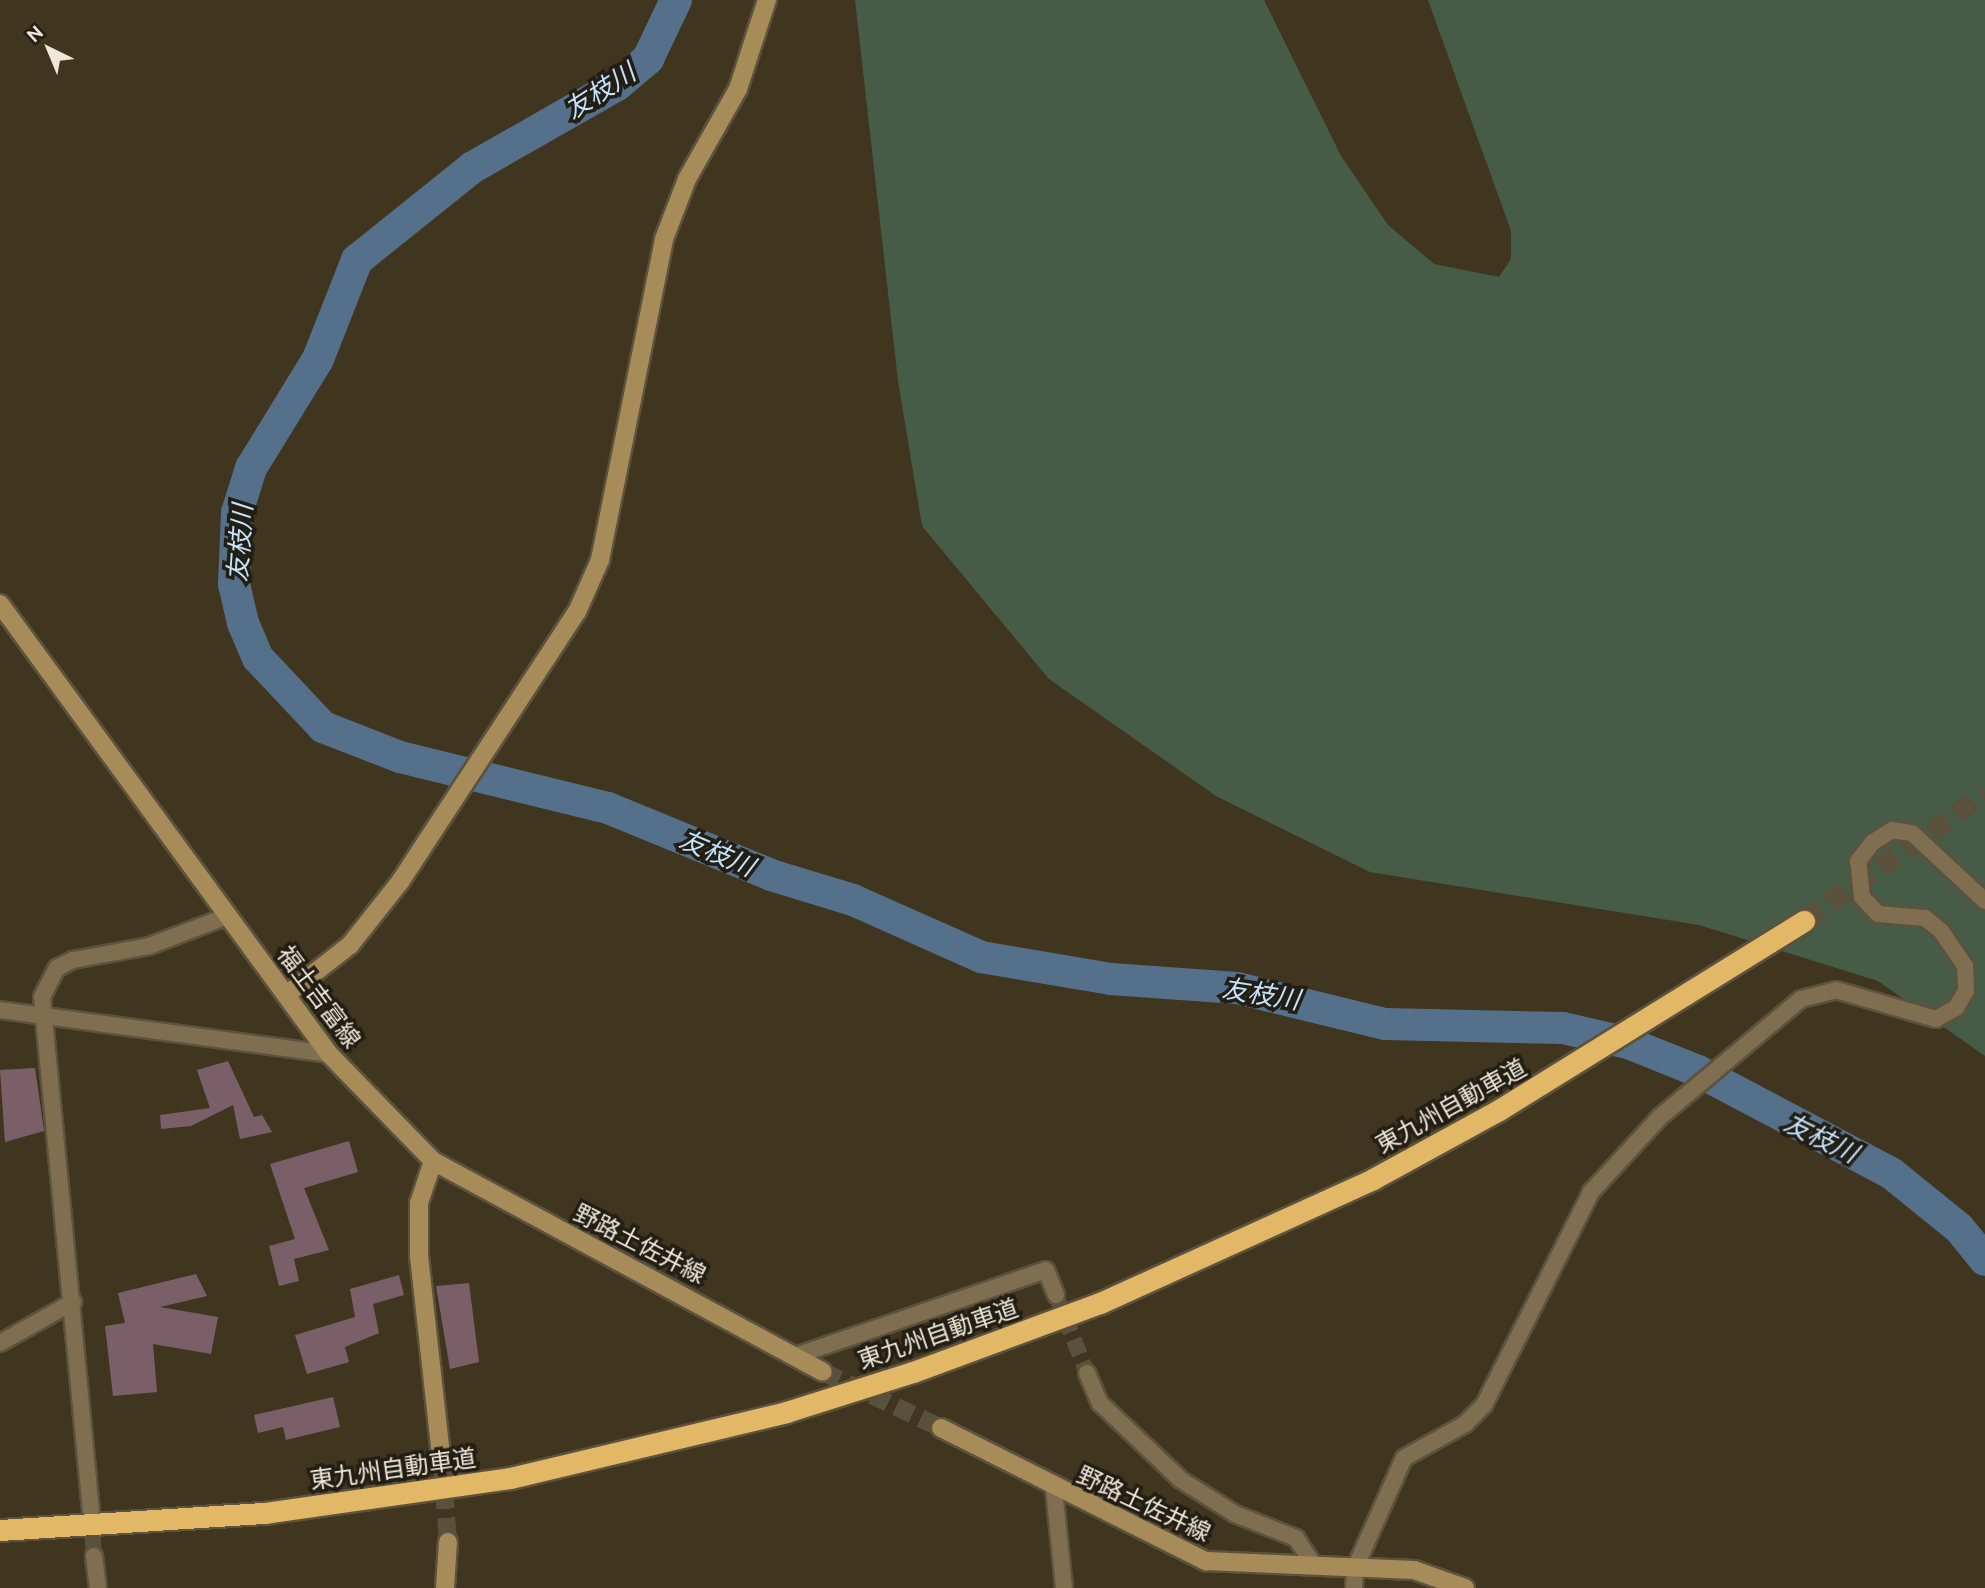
<!DOCTYPE html>
<html>
<head>
<meta charset="utf-8">
<style>
  body { margin:0 }
  #map { position:relative; width:1985px; height:1588px; overflow:hidden; background:#403620; font-family:Ubuntu,"Noto Sans JP",sans-serif }
  div>[style] { position:absolute }
  [style*='--x'] { left:calc(var(--x)*1px); top:calc(var(--y)*1px); width:calc(var(--w)*1px); rotate:calc(var(--a)*1deg) }
  .green>* { inset:0; background:#465c47 }
  .river>* { height:32px; margin:-16px; padding:0 16px; transform-origin:16px; border-radius:16px; background:#55708a }
  .building>* { inset:0; background:#7a5f69 }
  .street-tunnel>* { height:16px; margin-top:-8px; transform-origin:0; background:repeating-linear-gradient(90deg,#5a513c 0 16px,transparent 0 24px) }
  .secondary-tunnel>* { height:18px; margin-top:-9px; transform-origin:0; background:repeating-linear-gradient(90deg,#5a513c 0 18px,transparent 0 27px) }
  .highway-tunnel>* { height:21px; margin-top:-10.5px; transform-origin:0; background:repeating-linear-gradient(90deg,#5a513c 0 21px,transparent 0 31px) }
  .roads { filter:drop-shadow(2px 0 #5c523e) drop-shadow(-2px 0 #5c523e) drop-shadow(0 2px #5c523e) drop-shadow(0 -2px #5c523e) }
  .street>* { height:16px; margin:-8px; padding:0 8px; transform-origin:8px; border-radius:8px; background:#7f6e4f }
  .secondary>* { height:18px; margin:-9px; padding:0 9px; transform-origin:9px; border-radius:9px; background:#a78c59 }
  .highway>* { height:21px; margin:-10.5px; padding:0 10.5px; transform-origin:10.5px; border-radius:10.5px; background:#e2b866 }
  span { translate:-50% -50%; white-space:nowrap; text-align:center; line-height:1.15; -webkit-text-stroke:7px #231e14; paint-order:stroke }
  .street-label { font-size:24px; color:#eee7da }
  .water-label { font-size:26px; color:#c5e2fd; font-style:italic }
  .north { position:absolute; left:14px; top:14px; width:70px; height:70px; -webkit-text-stroke:5px #231e14; paint-order:stroke; rotate:317deg; font-size:19px; font-weight:700; line-height:28px; text-align:center; color:#eee7da }
  .north::after { content:''; display:block; margin:auto; width:24px; height:32px; background:#eee7da; clip-path:polygon(50% 0,100% 100%,50% 72%,0 100%) }
</style>
</head>
<body>
<div id="map">
  <div class="green">
    <div style="clip-path:polygon(855px 0,1264px 0,1341px 156px,1388px 225px,1434px 264px,1499px 277px,1511px 259px,1511px 231px,1428px 0,1985px 0,1985px 1056px,1878px 981px,1699px 925px,1370px 872px,1216px 796px,1049px 679px,922px 526px,898px 381px)"></div>
  </div>
  <div class="river">
    <div style="--x:676;--y:0;--w:65;--a:115.4"></div>
    <div style="--x:648;--y:59;--w:40;--a:140"></div>
    <div style="--x:617;--y:85;--w:166;--a:150.3"></div>
    <div style="--x:473;--y:167;--w:149;--a:141.3"></div>
    <div style="--x:357;--y:260;--w:106;--a:111.5"></div>
    <div style="--x:318;--y:359;--w:128;--a:121.6"></div>
    <div style="--x:251;--y:468;--w:47;--a:107.3"></div>
    <div style="--x:237;--y:513;--w:71;--a:92.4"></div>
    <div style="--x:234;--y:584;--w:40;--a:77"></div>
    <div style="--x:243;--y:623;--w:38;--a:67"></div>
    <div style="--x:258;--y:658;--w:95;--a:46.7"></div>
    <div style="--x:323;--y:727;--w:83;--a:21.3"></div>
    <div style="--x:400;--y:757;--w:214;--a:13.8"></div>
    <div style="--x:608;--y:808;--w:176;--a:22.3"></div>
    <div style="--x:771;--y:875;--w:86;--a:17"></div>
    <div style="--x:853;--y:900;--w:140;--a:24"></div>
    <div style="--x:981;--y:957;--w:132;--a:9.6"></div>
    <div style="--x:1111;--y:979;--w:126;--a:4.1"></div>
    <div style="--x:1237;--y:988;--w:152;--a:13.7"></div>
    <div style="--x:1385;--y:1024;--w:178;--a:1.3"></div>
    <div style="--x:1563;--y:1028;--w:67;--a:13"></div>
    <div style="--x:1628;--y:1043;--w:75;--a:21.8"></div>
    <div style="--x:1698;--y:1071;--w:218;--a:27.9"></div>
    <div style="--x:1891;--y:1173;--w:87;--a:39"></div>
    <div style="--x:1959;--y:1228;--w:41;--a:50.9"></div>
  </div>
  <div class="building">
    <div style="clip-path:polygon(228px 1061px,254px 1117px,262px 1115px,272px 1132px,240px 1139px,233px 1105px,191px 1126px,161px 1129px,160px 1115px,210px 1108px,197px 1070px)"></div>
    <div style="clip-path:polygon(35px 1068px,44px 1131px,5px 1142px,0 1070px)"></div>
    <div style="clip-path:polygon(349px 1141px,358px 1172px,304px 1188px,329px 1250px,294px 1259px,299px 1281px,279px 1286px,269px 1246px,295px 1239px,270px 1164px)"></div>
    <div style="clip-path:polygon(196px 1274px,207px 1296px,160px 1307px,218px 1317px,211px 1354px,153px 1344px,157px 1392px,113px 1396px,105px 1326px,125px 1323px,118px 1293px)"></div>
    <div style="clip-path:polygon(399px 1275px,404px 1295px,373px 1304px,379px 1333px,345px 1347px,349px 1362px,307px 1374px,295px 1335px,355px 1317px,350px 1289px)"></div>
    <div style="clip-path:polygon(469px 1283px,479px 1362px,450px 1369px,436px 1286px)"></div>
    <div style="clip-path:polygon(333px 1397px,340px 1427px,286px 1440px,283px 1427px,258px 1433px,254px 1415px)"></div>
  </div>
  <div class="street-tunnel">
    <div style="--x:1056;--y:1295;--w:84;--a:68.3"></div>
    <div style="--x:91;--y:1513;--w:43;--a:86"></div>
  </div>
  <div class="secondary-tunnel">
    <div style="--x:823;--y:1372;--w:131;--a:25.4"></div>
    <div style="--x:442;--y:1464;--w:78;--a:85.6"></div>
  </div>
  <div class="highway-tunnel">
    <div style="--x:1804;--y:921;--w:222;--a:-35.3"></div>
  </div>
  <div class="roads">
    <div class="street">
      <div style="--x:0;--y:1010;--w:332;--a:7.6"></div>
      <div style="--x:0;--y:1343;--w:84;--a:-29.3"></div>
      <div style="--x:795;--y:1356;--w:265;--a:-18.9"></div>
      <div style="--x:1046;--y:1270;--w:27;--a:68"></div>
      <div style="--x:1087;--y:1373;--w:33;--a:67"></div>
      <div style="--x:1100;--y:1403;--w:112;--a:43.5"></div>
      <div style="--x:1181;--y:1480;--w:64;--a:32.2"></div>
      <div style="--x:1235;--y:1514;--w:66;--a:21.5"></div>
      <div style="--x:1296;--y:1538;--w:33;--a:57"></div>
      <div style="--x:1054;--y:1489;--w:100;--a:84.2"></div>
      <div style="--x:91;--y:1511;--w:516;--a:-95.45"></div>
      <div style="--x:42;--y:997;--w:33;--a:-63"></div>
      <div style="--x:57;--y:968;--w:18;--a:-27"></div>
      <div style="--x:73;--y:960;--w:77;--a:-10.4"></div>
      <div style="--x:149;--y:946;--w:85;--a:-20.8"></div>
      <div style="--x:94;--y:1556;--w:32;--a:83"></div>
      <div style="--x:1354;--y:1588;--w:20;--a:-87"></div>
      <div style="--x:1355;--y:1568;--w:120;--a:-66"></div>
      <div style="--x:1404;--y:1458;--w:70;--a:-29.1"></div>
      <div style="--x:1465;--y:1424;--w:27;--a:-45"></div>
      <div style="--x:1484;--y:1405;--w:238;--a:-63.3"></div>
      <div style="--x:1591;--y:1192;--w:102;--a:-47.4"></div>
      <div style="--x:1660;--y:1117;--w:184;--a:-39.9"></div>
      <div style="--x:1801;--y:999;--w:36;--a:-14"></div>
      <div style="--x:1836;--y:990;--w:104;--a:16.2"></div>
      <div style="--x:1936;--y:1019;--w:23;--a:-29"></div>
      <div style="--x:1956;--y:1008;--w:20;--a:-60"></div>
      <div style="--x:1966;--y:991;--w:25;--a:-92"></div>
      <div style="--x:1965;--y:966;--w:42;--a:-124.4"></div>
      <div style="--x:1941;--y:931;--w:21;--a:-141"></div>
      <div style="--x:1925;--y:918;--w:47;--a:-175.1"></div>
      <div style="--x:1878;--y:914;--w:23;--a:-133"></div>
      <div style="--x:1862;--y:897;--w:36;--a:-96"></div>
      <div style="--x:1858;--y:861;--w:24;--a:-52"></div>
      <div style="--x:1873;--y:842;--w:22;--a:-32"></div>
      <div style="--x:1892;--y:830;--w:20;--a:9"></div>
      <div style="--x:1912;--y:833;--w:100;--a:43"></div>
    </div>
    <div class="secondary">
      <div style="--x:0;--y:604;--w:557;--a:53.83"></div>
      <div style="--x:329;--y:1054;--w:149;--a:45.8"></div>
      <div style="--x:433;--y:1161;--w:44;--a:108.4"></div>
      <div style="--x:419;--y:1203;--w:53;--a:90"></div>
      <div style="--x:419;--y:1256;--w:209;--a:83.7"></div>
      <div style="--x:286;--y:995;--w:81;--a:-38"></div>
      <div style="--x:350;--y:945;--w:80;--a:-51.6"></div>
      <div style="--x:400;--y:882;--w:323;--a:-56.8"></div>
      <div style="--x:577;--y:612;--w:57;--a:-66.1"></div>
      <div style="--x:600;--y:560;--w:327;--a:-78.7"></div>
      <div style="--x:664;--y:239;--w:64;--a:-69"></div>
      <div style="--x:687;--y:179;--w:103;--a:-60.5"></div>
      <div style="--x:738;--y:89;--w:94;--a:-72"></div>
      <div style="--x:433;--y:1161;--w:443;--a:28.4"></div>
      <div style="--x:941;--y:1428;--w:297;--a:26.7"></div>
      <div style="--x:1206;--y:1561;--w:208;--a:2.5"></div>
      <div style="--x:1414;--y:1570;--w:54;--a:19.4"></div>
      <div style="--x:445;--y:1588;--w:46;--a:-86.3"></div>
    </div>
    <div class="highway">
      <div style="--x:0;--y:1530;--w:266;--a:-3.7"></div>
      <div style="--x:265;--y:1513;--w:247;--a:-8.1"></div>
      <div style="--x:510;--y:1478;--w:284;--a:-13.4"></div>
      <div style="--x:786;--y:1412;--w:133;--a:-17.5"></div>
      <div style="--x:913;--y:1372;--w:199;--a:-20.3"></div>
      <div style="--x:1100;--y:1303;--w:300;--a:-24.4"></div>
      <div style="--x:1373;--y:1179;--w:144;--a:-28.7"></div>
      <div style="--x:1499;--y:1110;--w:359;--a:-31.8"></div>
    </div>
  </div>
  <div class="street-label">
    <span style="left:319px;top:997px;rotate:53deg">福土吉富線</span>
    <span style="left:1451px;top:1106px;rotate:-29deg">東九州自動車道</span>
    <span style="left:640px;top:1244px;rotate:27deg">野路土佐井線</span>
    <span style="left:938px;top:1334px;rotate:-19deg">東九州自動車道</span>
    <span style="left:393px;top:1469px;rotate:-8deg">東九州自動車道</span>
    <span style="left:1144px;top:1504px;rotate:25deg">野路土佐井線</span>
  </div>
  <div class="water-label">
    <span style="left:600px;top:91px;rotate:-33deg">友枝川</span>
    <span style="left:240px;top:543px;rotate:-86deg">友枝川</span>
    <span style="left:717px;top:853px;rotate:23deg">友枝川</span>
    <span style="left:1261px;top:994px;rotate:9deg">友枝川</span>
    <span style="left:1821px;top:1138px;rotate:26deg">友枝川</span>
  </div>
  <div class="north">N</div>
</div>
</body>
</html>
